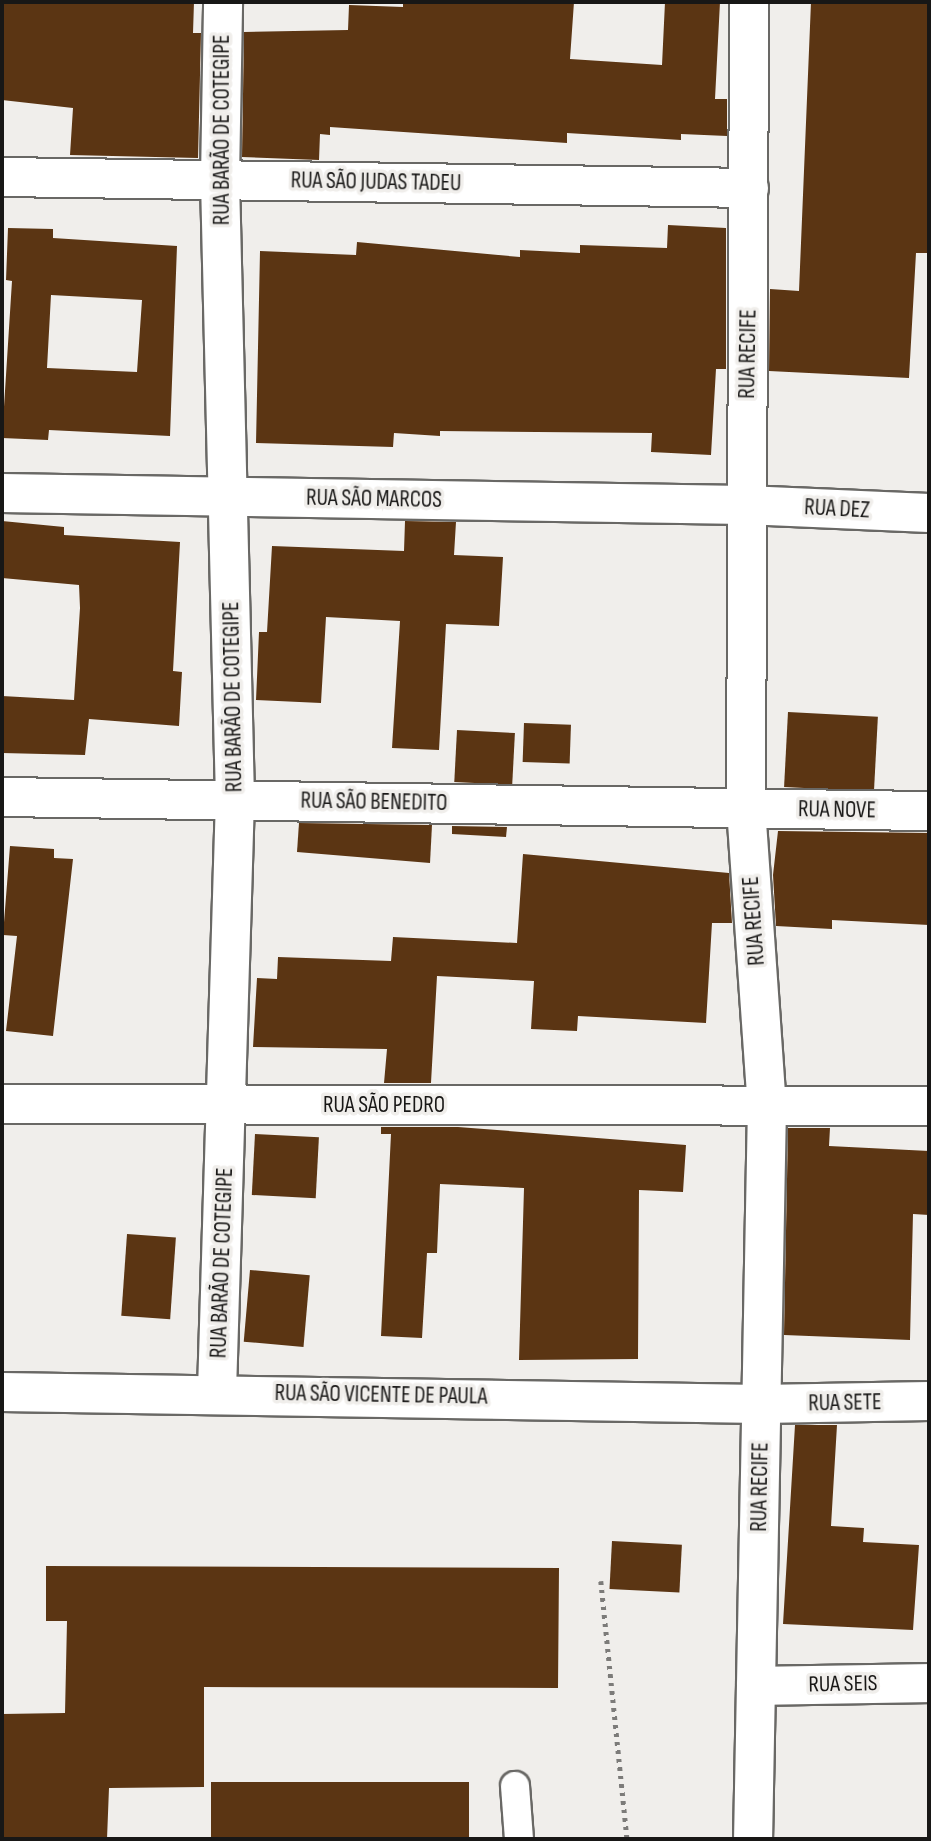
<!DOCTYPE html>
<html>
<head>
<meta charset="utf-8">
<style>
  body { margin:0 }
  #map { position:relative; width:931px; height:1841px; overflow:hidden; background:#f0eeeb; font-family:"Sofia Sans Condensed",sans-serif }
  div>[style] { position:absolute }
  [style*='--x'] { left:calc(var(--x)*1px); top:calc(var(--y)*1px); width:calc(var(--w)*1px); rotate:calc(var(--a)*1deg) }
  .building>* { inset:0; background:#5b3513; transform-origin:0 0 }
  .path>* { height:4.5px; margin-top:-2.25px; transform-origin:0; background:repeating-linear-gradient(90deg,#7c7b79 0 3.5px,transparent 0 8.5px) }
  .roads { filter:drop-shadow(2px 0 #696865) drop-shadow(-2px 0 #696865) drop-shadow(0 2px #696865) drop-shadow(0 -2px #696865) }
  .service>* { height:28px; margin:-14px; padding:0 14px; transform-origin:14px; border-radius:14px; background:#fff }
  .minor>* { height:38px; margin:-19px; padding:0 19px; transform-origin:19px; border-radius:19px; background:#fff }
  span { translate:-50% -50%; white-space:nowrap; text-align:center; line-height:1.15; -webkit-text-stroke:7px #f0eeeb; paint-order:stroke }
  .street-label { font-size:23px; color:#181716 }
  .frame { position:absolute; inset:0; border:4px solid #181716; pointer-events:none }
</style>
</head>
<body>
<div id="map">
  <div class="building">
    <div style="clip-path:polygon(2px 2px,194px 2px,193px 33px,201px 33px,198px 158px,70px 155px,73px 108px,2px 100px)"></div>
    <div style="clip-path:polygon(403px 2px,574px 2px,570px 59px,662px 65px,665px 2px,720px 2px,715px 99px,727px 99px,727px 136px,681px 134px,681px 140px,567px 133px,567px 143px,330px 127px,330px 135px,320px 134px,319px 160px,242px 157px,244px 32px,348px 30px,349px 5px,403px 7px)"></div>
    <div style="clip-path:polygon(811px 2px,929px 2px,929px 253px,916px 253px,909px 378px,769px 371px,770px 289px,799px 291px)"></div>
    <div style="clip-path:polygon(668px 225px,726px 228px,726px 369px,716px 369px,711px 455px,651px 452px,652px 433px,440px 431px,440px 436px,394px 433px,393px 447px,256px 443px,260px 251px,356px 255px,357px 242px,520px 257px,520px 250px,580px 253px,580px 245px,667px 248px)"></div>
    <div style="clip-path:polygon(evenodd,8px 228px,53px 229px,53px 238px,177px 246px,170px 436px,49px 430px,48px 440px,2px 438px,12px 281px,6px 280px,8px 228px,51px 295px,142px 300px,137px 372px,47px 368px,51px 295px)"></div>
    <div style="clip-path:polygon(2px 521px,64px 527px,64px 535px,180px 542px,173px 671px,182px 672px,179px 726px,89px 719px,85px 755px,2px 753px,2px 696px,74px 700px,80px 608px,79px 585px,2px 578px)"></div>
    <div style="clip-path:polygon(405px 521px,456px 522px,454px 555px,503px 557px,499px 626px,446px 624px,439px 750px,392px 748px,400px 621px,326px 617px,321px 703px,256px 700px,259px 632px,267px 632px,272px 546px,404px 551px)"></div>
    <div style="left:788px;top:712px;width:90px;height:75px;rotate:3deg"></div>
    <div style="left:524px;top:723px;width:47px;height:39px;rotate:2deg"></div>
    <div style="left:457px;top:730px;width:58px;height:52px;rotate:3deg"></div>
    <div style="clip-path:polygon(299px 823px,432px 825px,430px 863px,297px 852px)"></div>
    <div style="clip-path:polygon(452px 826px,507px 827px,506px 837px,452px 834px)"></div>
    <div style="clip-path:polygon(778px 831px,929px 833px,929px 925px,832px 920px,832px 929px,776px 926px,773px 875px)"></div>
    <div style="clip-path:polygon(10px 846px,54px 849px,54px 858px,73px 859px,53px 1036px,6px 1031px,17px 936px,3px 935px)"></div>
    <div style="clip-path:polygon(523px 854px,729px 873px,732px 923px,712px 923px,706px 1023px,578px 1016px,577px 1031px,531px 1029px,534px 981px,437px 976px,431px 1083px,384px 1083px,387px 1049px,253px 1047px,257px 978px,277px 979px,278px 957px,391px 961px,393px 937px,517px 943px)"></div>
    <div style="clip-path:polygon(381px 1127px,458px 1127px,686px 1145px,683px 1192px,639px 1190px,638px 1359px,519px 1360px,524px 1188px,440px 1184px,437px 1253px,427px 1253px,422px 1338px,381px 1336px,391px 1134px,381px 1134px)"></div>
    <div style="clip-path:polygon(788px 1128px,830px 1128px,829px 1146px,929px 1151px,929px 1215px,913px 1214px,910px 1340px,784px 1335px)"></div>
    <div style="left:255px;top:1134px;width:64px;height:61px;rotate:3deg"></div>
    <div style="left:127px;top:1234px;width:49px;height:82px;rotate:4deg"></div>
    <div style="left:250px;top:1270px;width:60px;height:72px;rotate:5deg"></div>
    <div style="clip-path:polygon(795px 1425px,837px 1425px,831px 1526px,864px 1528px,863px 1542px,919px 1545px,913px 1630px,783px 1624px)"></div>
    <div style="left:612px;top:1541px;width:70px;height:48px;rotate:3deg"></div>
    <div style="clip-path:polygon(46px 1566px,559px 1568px,558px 1688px,204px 1687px,204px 1787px,109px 1788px,107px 1839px,2px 1839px,2px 1714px,65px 1713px,67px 1621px,46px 1621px)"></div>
    <div style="left:211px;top:1782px;width:258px;height:57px"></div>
  </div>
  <div class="path">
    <div style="--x:601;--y:1581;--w:259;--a:84.2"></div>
  </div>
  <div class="roads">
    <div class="service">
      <div style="--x:515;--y:1786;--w:53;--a:85.7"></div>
    </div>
    <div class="minor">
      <div style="--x:749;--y:2;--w:806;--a:90.21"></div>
      <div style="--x:746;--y:808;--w:299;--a:86"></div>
      <div style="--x:767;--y:1106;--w:733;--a:91.09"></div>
      <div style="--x:2;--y:177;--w:747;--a:0.84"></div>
      <div style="--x:2;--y:493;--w:743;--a:0.93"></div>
      <div style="--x:745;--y:505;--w:184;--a:2.5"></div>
      <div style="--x:2;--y:797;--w:927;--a:0.87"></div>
      <div style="--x:2;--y:1104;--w:927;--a:0.12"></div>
      <div style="--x:217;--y:1391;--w:592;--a:-88.26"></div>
      <div style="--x:235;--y:799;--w:620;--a:-91.39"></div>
      <div style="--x:220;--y:179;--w:177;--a:-89"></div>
      <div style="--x:2;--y:1392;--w:759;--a:0.91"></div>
      <div style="--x:761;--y:1404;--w:168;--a:-1"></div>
      <div style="--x:756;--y:1686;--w:173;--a:-1"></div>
    </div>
  </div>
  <div class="street-label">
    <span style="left:222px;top:130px;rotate:-90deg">RUA BARÃO DE COTEGIPE</span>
    <span style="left:376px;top:182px;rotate:1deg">RUA SÃO JUDAS TADEU</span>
    <span style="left:748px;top:354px;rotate:-89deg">RUA RECIFE</span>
    <span style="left:374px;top:499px;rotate:1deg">RUA SÃO MARCOS</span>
    <span style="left:837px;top:509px;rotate:3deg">RUA DEZ</span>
    <span style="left:233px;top:697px;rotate:-91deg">RUA BARÃO DE COTEGIPE</span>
    <span style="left:374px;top:802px;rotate:1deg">RUA SÃO BENEDITO</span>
    <span style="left:837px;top:810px;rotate:1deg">RUA NOVE</span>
    <span style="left:754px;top:921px;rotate:-94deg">RUA RECIFE</span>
    <span style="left:384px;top:1105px">RUA SÃO PEDRO</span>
    <span style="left:222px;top:1263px;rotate:-88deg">RUA BARÃO DE COTEGIPE</span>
    <span style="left:381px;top:1395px;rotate:1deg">RUA SÃO VICENTE DE PAULA</span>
    <span style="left:845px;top:1403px;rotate:-1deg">RUA SETE</span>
    <span style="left:760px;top:1487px;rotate:-89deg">RUA RECIFE</span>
    <span style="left:843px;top:1684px;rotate:-1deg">RUA SEIS</span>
  </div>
  <div class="frame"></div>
</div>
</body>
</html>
